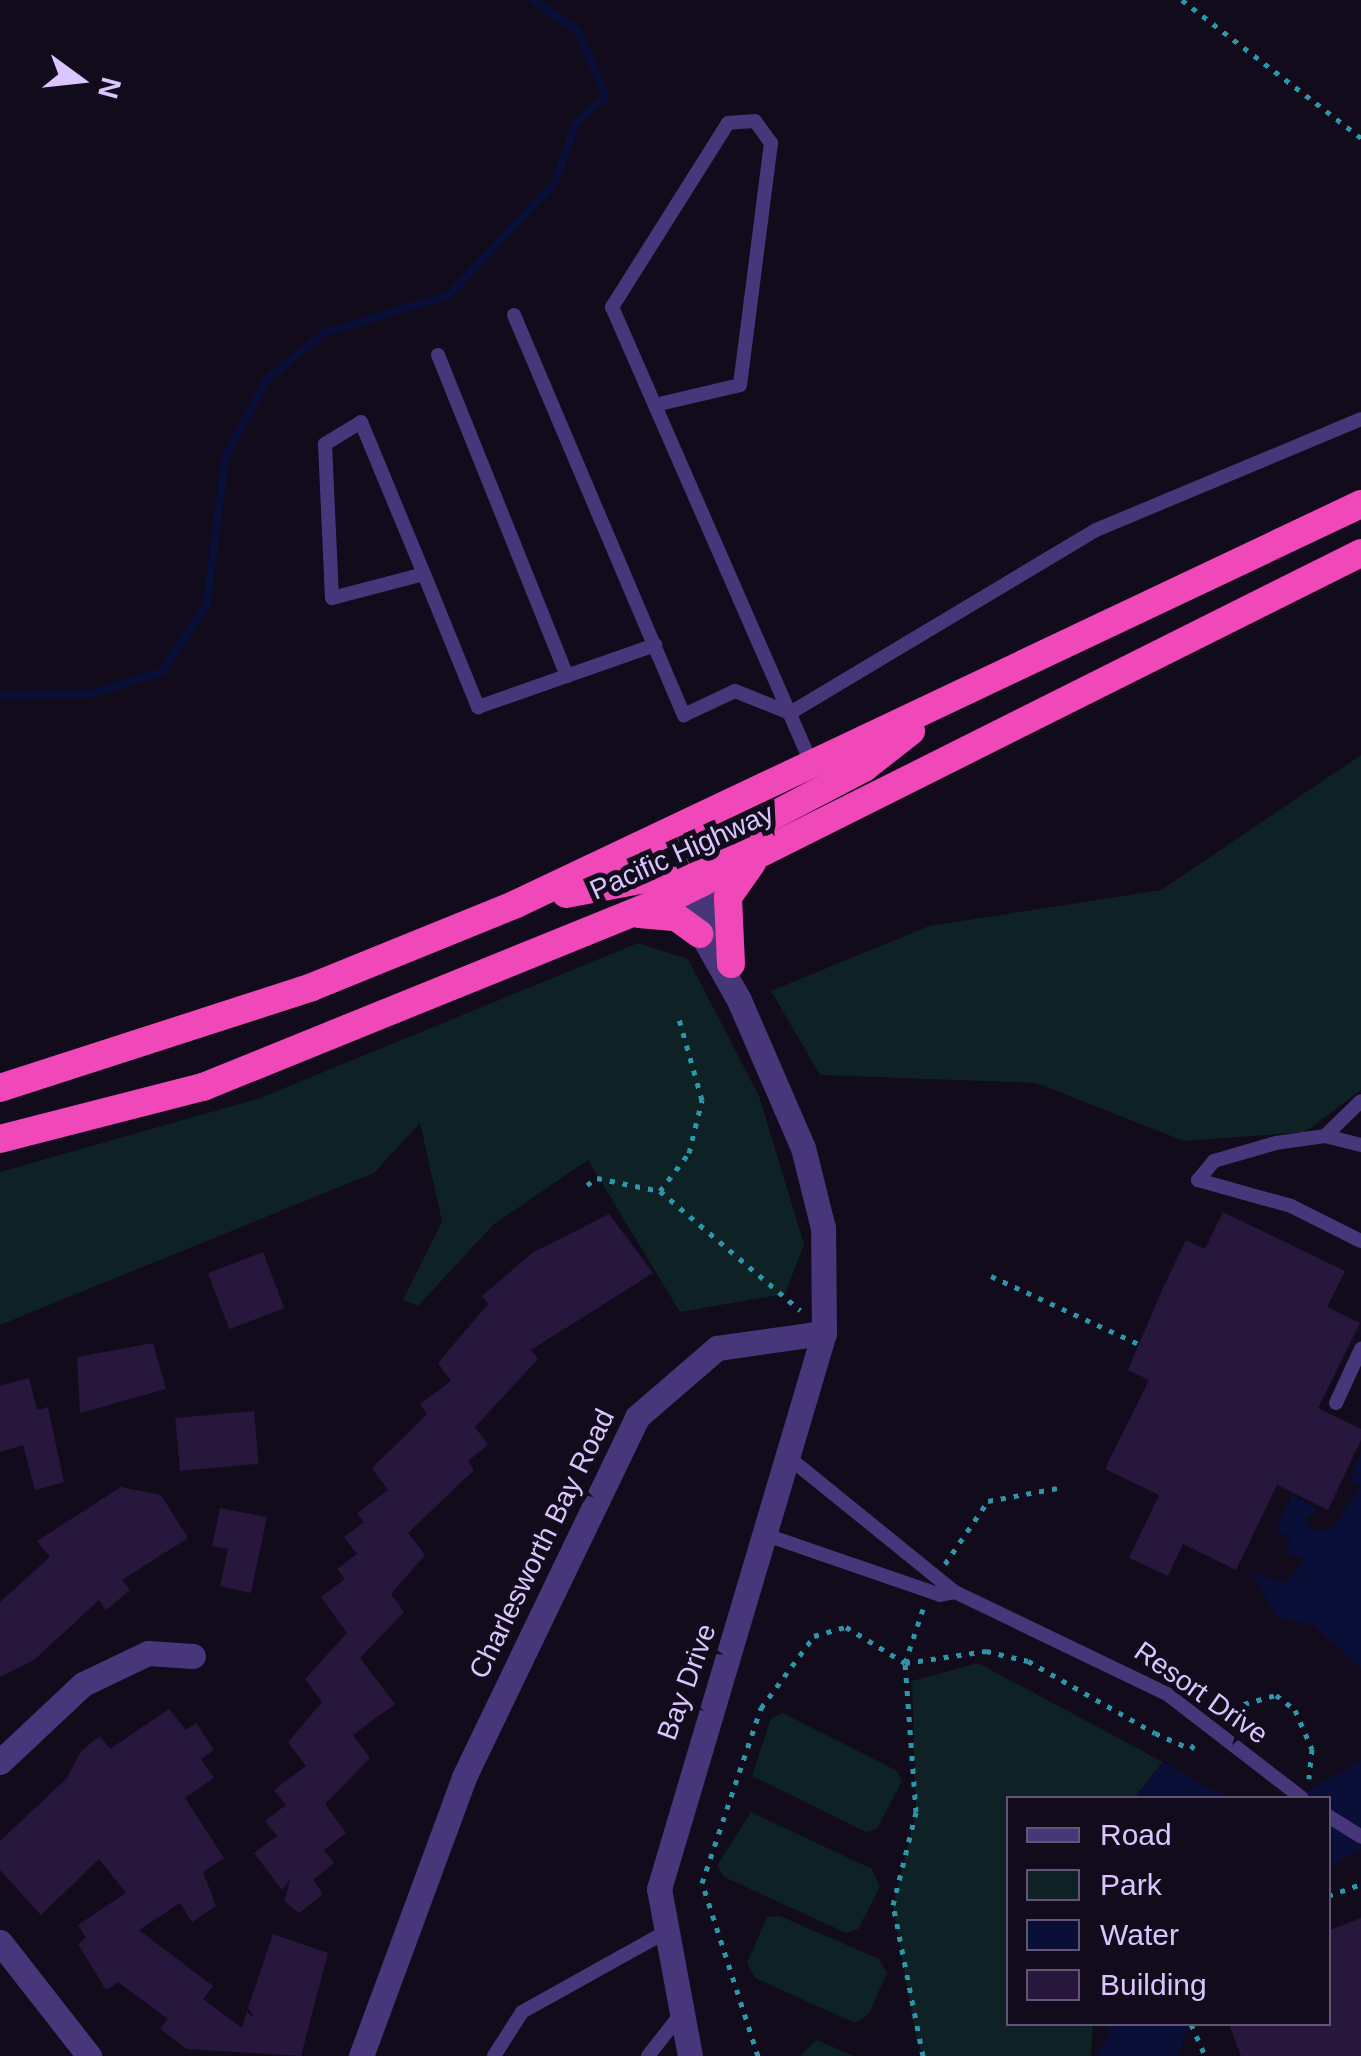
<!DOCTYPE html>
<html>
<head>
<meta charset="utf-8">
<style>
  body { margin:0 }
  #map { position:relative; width:1361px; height:2056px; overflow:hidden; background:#110b1b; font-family:Arial,sans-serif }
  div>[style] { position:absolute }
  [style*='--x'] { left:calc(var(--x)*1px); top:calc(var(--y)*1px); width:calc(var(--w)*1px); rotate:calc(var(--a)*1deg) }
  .green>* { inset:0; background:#0e2125 }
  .water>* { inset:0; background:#090f37 }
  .stream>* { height:8px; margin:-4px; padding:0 4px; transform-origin:4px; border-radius:4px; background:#090f37 }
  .building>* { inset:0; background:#27173c; transform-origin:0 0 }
  .path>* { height:5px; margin-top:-2.5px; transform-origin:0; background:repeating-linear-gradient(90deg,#2d96ab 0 5px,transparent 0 13px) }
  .service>* { height:14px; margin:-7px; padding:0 7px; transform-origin:7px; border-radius:7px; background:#48367a }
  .minor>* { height:25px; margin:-12.5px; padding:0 12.5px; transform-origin:12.5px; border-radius:12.5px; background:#48367a }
  .tertiary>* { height:25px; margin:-12.5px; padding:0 12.5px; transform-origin:12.5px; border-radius:12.5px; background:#48367a }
  .trunk>* { height:28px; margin:-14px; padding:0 14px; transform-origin:14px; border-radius:14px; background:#f048b8 }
  span { translate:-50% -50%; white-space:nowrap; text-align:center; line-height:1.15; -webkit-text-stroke:10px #110b1b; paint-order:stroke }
  .street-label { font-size:28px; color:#d9c6fe }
  .legend { position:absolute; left:1006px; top:1796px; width:325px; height:230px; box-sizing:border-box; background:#110b1b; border:2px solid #615676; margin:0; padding:12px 18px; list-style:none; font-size:30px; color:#d9c6fe }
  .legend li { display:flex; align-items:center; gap:20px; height:50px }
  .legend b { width:50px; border:2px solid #615676 }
  .north { position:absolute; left:30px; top:30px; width:100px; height:100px; -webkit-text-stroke:8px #110b1b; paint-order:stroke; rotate:105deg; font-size:28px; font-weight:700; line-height:40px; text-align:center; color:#d9c6fe }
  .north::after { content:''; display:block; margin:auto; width:35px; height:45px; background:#d9c6fe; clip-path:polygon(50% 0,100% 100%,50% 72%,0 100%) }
</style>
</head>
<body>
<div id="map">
  <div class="green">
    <div style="clip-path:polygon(1361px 755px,1361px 1090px,1305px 1132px,1184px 1141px,1036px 1083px,820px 1075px,771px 991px,929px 926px,1161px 890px)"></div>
    <div style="clip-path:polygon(638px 943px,688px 959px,759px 1096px,804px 1244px,785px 1294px,680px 1312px,588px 1160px,494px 1224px,418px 1306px,403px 1300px,442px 1221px,420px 1123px,374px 1173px,0 1325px,0 1172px,260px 1098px)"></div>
    <div style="clip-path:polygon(978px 1663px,1163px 1762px,1134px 1798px,1008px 1798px,1008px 2024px,1093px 2024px,1091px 2056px,923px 2056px,916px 2037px,893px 1905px,916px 1812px,912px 1681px)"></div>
    <div style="clip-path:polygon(783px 1713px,897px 1771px,902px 1781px,877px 1829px,866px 1832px,752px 1776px,771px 1718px)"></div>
    <div style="clip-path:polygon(751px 1812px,872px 1869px,880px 1887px,858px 1929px,846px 1933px,724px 1877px,717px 1866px)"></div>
    <div style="clip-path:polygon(780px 1916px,879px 1959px,887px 1973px,869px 2014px,855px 2023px,755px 1978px,747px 1963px,767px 1917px)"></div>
    <div style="clip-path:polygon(817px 2040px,854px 2056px,799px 2056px)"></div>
  </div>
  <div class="water">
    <div style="clip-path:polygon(1361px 1451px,1361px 1669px,1315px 1626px,1277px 1617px,1251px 1572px,1286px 1583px,1304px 1559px,1285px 1552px,1291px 1539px,1276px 1530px,1292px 1495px,1318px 1509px,1305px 1519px,1313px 1531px,1333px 1528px,1360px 1486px,1350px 1480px)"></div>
    <div style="clip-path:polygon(1361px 1760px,1361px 1848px,1329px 1868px,1328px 1798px,1296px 1798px)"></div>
    <div style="clip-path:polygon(1163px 1762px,1211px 1789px,1232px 1798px,1134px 1798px)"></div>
    <div style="clip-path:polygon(1105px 2024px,1189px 2024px,1178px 2056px,1095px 2056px,1109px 2035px)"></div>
  </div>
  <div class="stream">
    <div style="--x:0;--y:695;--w:90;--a:-0.6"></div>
    <div style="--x:90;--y:694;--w:75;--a:-17"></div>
    <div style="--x:162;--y:672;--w:82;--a:-56.9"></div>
    <div style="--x:207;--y:603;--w:146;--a:-82.9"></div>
    <div style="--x:225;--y:458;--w:89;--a:-62"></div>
    <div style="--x:267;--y:379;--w:73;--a:-38.9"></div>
    <div style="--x:324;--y:333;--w:131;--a:-16.9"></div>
    <div style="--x:449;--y:295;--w:156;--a:-46.8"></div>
    <div style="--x:556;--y:181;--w:61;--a:-71"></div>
    <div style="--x:576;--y:123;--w:40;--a:-42"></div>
    <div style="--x:606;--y:96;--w:71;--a:-113.3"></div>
    <div style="--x:578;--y:31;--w:55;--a:-145.4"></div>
  </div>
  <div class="building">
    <div style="clip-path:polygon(1223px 1212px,1345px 1271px,1327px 1307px,1360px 1323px,1318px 1408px,1361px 1429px,1361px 1440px,1328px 1510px,1277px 1485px,1236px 1570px,1183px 1544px,1168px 1576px,1129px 1558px,1159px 1495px,1105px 1469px,1149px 1380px,1128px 1370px,1162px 1290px,1186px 1240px,1205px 1249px)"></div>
    <div style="clip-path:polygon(609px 1214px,653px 1273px,531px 1350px,538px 1359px,475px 1427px,488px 1445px,468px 1461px,474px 1470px,408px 1533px,425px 1555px,391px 1594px,404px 1612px,360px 1658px,395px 1704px,353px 1735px,370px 1758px,325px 1804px,346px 1833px,324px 1850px,334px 1863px,313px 1880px,323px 1894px,299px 1913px,284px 1901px,291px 1878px,282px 1890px,254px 1853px,277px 1836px,265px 1821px,286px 1805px,274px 1790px,306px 1766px,288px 1742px,322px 1702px,305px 1679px,347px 1633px,321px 1597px,345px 1579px,337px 1569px,357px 1554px,344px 1537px,364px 1522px,357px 1513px,388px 1490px,372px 1468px,427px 1414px,420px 1404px,451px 1381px,438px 1363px,488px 1304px,482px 1296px,532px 1253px)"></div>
    <div style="left:263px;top:1252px;width:60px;height:59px;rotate:69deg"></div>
    <div style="clip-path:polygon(153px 1343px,166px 1389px,80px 1413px,77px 1357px)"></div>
    <div style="clip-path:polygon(29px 1378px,37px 1410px,48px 1407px,64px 1482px,35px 1490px,23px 1445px,0 1452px,0 1386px)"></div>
    <div style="left:254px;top:1411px;width:53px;height:79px;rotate:85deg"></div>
    <div style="clip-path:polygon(121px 1487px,161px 1495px,188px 1538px,122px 1580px,130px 1590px,106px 1610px,99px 1600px,34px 1660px,0 1677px,0 1602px,50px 1557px,37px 1541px)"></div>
    <div style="clip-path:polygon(220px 1508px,267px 1517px,251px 1593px,220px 1586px,228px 1549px,212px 1546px)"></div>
    <div style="clip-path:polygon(169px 1709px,186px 1730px,196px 1723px,214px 1750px,201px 1759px,214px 1778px,185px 1798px,224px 1858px,203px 1872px,216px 1906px,192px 1922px,180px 1903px,139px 1930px,213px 1986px,203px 1999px,242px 2028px,247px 2012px,255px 2018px,248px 2008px,273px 1934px,328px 1953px,301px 2056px,187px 2049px,160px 2029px,168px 2019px,118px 1982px,106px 1990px,78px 1944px,86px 1938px,78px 1925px,126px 1893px,99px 1859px,41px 1915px,0 1870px,0 1841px,67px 1778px,81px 1751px,100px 1736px,110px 1749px)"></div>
    <div style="clip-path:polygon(1361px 1918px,1361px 2056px,1241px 2056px,1229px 2024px,1328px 2024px,1328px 1931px)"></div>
  </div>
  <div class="path">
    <div style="--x:1182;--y:0;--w:226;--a:37.6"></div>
    <div style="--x:587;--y:1185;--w:12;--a:-35"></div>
    <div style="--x:597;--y:1178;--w:64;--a:11.7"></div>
    <div style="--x:660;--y:1191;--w:184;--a:40.4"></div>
    <div style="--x:660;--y:1191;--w:48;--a:-52.7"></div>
    <div style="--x:689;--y:1153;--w:55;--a:-76.2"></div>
    <div style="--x:702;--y:1100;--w:88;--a:-105.8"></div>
    <div style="--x:991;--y:1276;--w:165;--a:24.7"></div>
    <div style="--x:945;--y:1564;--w:76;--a:-55.7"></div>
    <div style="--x:988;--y:1501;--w:71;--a:-10.5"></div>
    <div style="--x:1219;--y:1711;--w:59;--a:-15.7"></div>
    <div style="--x:1276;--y:1695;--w:24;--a:38"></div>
    <div style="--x:1295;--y:1710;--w:43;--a:66.4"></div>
    <div style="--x:1312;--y:1749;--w:30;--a:96"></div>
    <div style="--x:1328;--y:1896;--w:35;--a:-20"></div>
    <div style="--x:1191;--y:2024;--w:35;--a:66"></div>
    <div style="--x:758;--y:2056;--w:182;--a:-107.9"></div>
    <div style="--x:702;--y:1883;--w:185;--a:-71.4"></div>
    <div style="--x:761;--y:1708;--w:89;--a:-53.6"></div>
    <div style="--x:814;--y:1636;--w:33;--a:-16"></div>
    <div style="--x:846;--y:1627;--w:69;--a:31.4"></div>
    <div style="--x:905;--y:1663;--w:82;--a:-8.4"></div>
    <div style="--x:986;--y:1651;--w:43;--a:13.4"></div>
    <div style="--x:1028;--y:1661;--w:146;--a:29.6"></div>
    <div style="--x:1155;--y:1733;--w:39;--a:24"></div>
    <div style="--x:1191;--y:1749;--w:11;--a:-56"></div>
    <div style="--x:923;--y:2056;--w:154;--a:-101.2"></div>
    <div style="--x:893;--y:1905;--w:96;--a:-76.1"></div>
    <div style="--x:916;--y:1812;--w:149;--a:-94.2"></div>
    <div style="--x:905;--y:1663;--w:57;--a:-71.6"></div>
  </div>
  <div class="service">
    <div style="--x:514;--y:315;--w:435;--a:67"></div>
    <div style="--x:684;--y:715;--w:56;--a:-25.2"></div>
    <div style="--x:735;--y:691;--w:59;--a:21.8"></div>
    <div style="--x:790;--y:713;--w:357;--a:-30.9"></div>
    <div style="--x:1096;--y:530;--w:287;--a:-22.7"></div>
    <div style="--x:438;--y:355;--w:346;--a:68.1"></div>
    <div style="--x:655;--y:405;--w:87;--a:-13.2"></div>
    <div style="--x:740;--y:385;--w:244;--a:-82.7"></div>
    <div style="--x:771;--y:143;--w:27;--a:-126"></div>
    <div style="--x:755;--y:121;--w:27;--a:176"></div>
    <div style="--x:728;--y:123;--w:218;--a:122.2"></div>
    <div style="--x:612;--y:307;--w:502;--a:66.4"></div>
    <div style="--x:424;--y:574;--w:95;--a:165.4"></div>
    <div style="--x:332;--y:598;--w:154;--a:-92.6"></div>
    <div style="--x:325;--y:444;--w:42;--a:-31.4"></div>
    <div style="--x:361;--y:422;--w:165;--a:67.5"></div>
    <div style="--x:424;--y:574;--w:144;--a:67.9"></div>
    <div style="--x:478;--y:707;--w:188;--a:-19.3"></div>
    <div style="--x:1325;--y:1136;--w:50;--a:-44.2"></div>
    <div style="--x:1361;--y:1145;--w:37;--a:-166"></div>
    <div style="--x:1325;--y:1136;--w:49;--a:171.9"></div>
    <div style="--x:1276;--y:1143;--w:65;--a:163.8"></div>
    <div style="--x:1214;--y:1161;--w:25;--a:130"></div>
    <div style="--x:1198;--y:1180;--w:97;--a:15.6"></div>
    <div style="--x:1291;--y:1206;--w:78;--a:26.6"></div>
    <div style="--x:1336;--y:1403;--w:60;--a:-65.2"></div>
    <div style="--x:793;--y:1461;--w:208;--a:39"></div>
    <div style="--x:955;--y:1592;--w:235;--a:25.7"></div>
    <div style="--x:1167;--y:1694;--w:170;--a:37.6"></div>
    <div style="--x:769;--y:1536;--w:181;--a:19"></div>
    <div style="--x:940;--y:1595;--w:15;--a:-11"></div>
    <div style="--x:1328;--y:1816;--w:39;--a:32"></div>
    <div style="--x:494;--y:2056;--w:52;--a:-57.5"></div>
    <div style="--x:522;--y:2012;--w:160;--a:-29.1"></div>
    <div style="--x:648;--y:2056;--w:47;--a:-51.9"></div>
  </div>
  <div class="minor">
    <div style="--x:0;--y:1762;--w:114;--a:-43.2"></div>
    <div style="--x:83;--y:1684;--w:72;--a:-25.5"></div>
    <div style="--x:148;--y:1653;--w:45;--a:3.8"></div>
    <div style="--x:0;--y:1942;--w:145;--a:52"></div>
    <div style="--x:690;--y:2056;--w:170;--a:-100.5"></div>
    <div style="--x:659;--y:1889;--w:580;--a:-73.47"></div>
  </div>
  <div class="tertiary">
    <div style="--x:700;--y:884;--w:72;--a:68.1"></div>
    <div style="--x:361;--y:2056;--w:297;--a:-69.7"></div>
    <div style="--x:464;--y:1777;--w:399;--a:-64.3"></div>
    <div style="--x:637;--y:1417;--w:106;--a:-40.8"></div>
    <div style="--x:717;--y:1348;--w:108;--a:-8"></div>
    <div style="--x:824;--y:1333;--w:105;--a:-90.5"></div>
    <div style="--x:823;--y:1228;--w:82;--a:-104"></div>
    <div style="--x:803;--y:1148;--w:161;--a:-113.4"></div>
    <div style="--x:739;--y:1000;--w:122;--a:-119.5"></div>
  </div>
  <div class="trunk">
    <div style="--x:566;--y:894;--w:86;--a:-10.7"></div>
    <div style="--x:651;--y:878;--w:49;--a:7"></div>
    <div style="--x:679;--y:894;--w:56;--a:-55.2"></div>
    <div style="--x:711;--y:848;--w:173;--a:-27.6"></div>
    <div style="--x:864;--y:768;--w:60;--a:-38.2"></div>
    <div style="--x:639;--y:914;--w:37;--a:5"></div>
    <div style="--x:676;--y:917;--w:29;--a:36"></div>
    <div style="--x:731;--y:964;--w:67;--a:-92.6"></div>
    <div style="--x:728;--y:897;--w:42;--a:-54.8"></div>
    <div style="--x:0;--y:1088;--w:328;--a:-17.9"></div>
    <div style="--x:312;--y:987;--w:220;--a:-22.1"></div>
    <div style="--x:516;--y:904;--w:935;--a:-25.33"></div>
    <div style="--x:0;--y:1139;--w:210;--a:-14.4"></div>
    <div style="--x:203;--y:1087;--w:514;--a:-22.07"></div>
    <div style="--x:679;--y:894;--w:762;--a:-26.57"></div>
  </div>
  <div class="street-label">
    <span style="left:682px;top:852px;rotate:-24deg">Pacific Highway</span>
    <span style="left:542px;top:1544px;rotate:-64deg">Charlesworth Bay Road</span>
    <span style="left:687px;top:1682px;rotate:-70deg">Bay Drive</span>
    <span style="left:1201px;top:1693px;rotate:35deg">Resort Drive</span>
  </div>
  <ul class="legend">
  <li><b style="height:12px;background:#48367a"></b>Road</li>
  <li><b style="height:28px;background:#0e2125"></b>Park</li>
  <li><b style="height:28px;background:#090f37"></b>Water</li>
  <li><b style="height:28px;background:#27173c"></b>Building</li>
  </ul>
  <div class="north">N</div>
</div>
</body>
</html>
